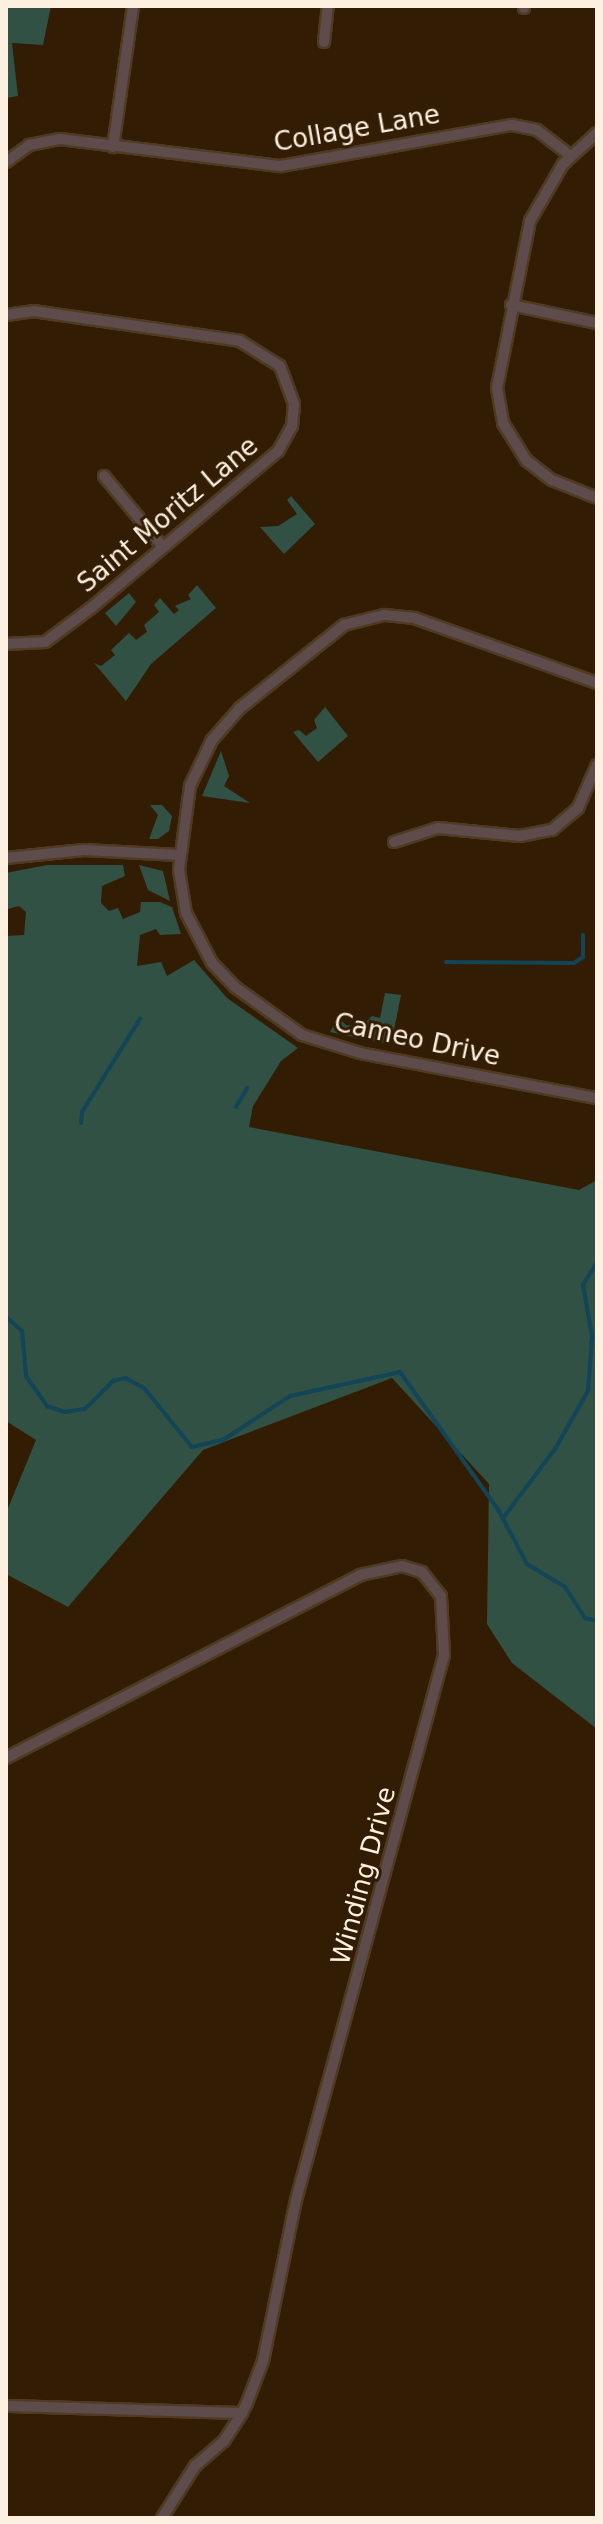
<!DOCTYPE html>
<html>
<head>
<meta charset="utf-8">
<style>
  body { margin:0 }
  #map { position:relative; width:603px; height:2524px; overflow:hidden; background:#321d04; font-family:"DejaVu Sans",sans-serif }
  div>[style] { position:absolute }
  [style*='--x'] { left:calc(var(--x)*1px); top:calc(var(--y)*1px); width:calc(var(--w)*1px); rotate:calc(var(--a)*1deg) }
  .green>* { inset:0; background:#305143 }
  .stream>* { height:4px; margin:-2px; padding:0 2px; transform-origin:2px; border-radius:2px; background:#114557 }
  .roads { filter:drop-shadow(2px 0 #4f3b23) drop-shadow(-2px 0 #4f3b23) drop-shadow(0 2px #4f3b23) drop-shadow(0 -2px #4f3b23) }
  .street>* { height:10px; margin:-5px; padding:0 5px; transform-origin:5px; border-radius:5px; background:#5d4c4b }
  span { translate:-50% -50%; white-space:nowrap; text-align:center; line-height:1.15; -webkit-text-stroke:6px #321d04; paint-order:stroke }
  .street-label { font-size:26px; color:#fef0e1 }
  .frame { position:absolute; inset:0; border:8px solid #fef0e1; pointer-events:none }
</style>
</head>
<body>
<div id="map">
  <div class="green">
    <div style="clip-path:polygon(6px 6px,51px 6px,43px 45px,12px 43px,18px 96px,6px 98px)"></div>
    <div style="clip-path:polygon(291px 496px,315px 524px,284px 554px,260px 527px,278px 526px,297px 514px,287px 500px)"></div>
    <div style="clip-path:polygon(197px 585px,216px 608px,151px 664px,126px 701px,94px 663px,101px 666px,115px 655px,111px 650px,129px 633px,136px 640px,147px 632px,144px 625px,159px 612px,154px 605px,160px 598px,174px 614px,179px 610px,175px 606px,191px 599px,188px 595px)"></div>
    <div style="clip-path:polygon(129px 593px,136px 602px,116px 626px,105px 613px)"></div>
    <div style="clip-path:polygon(325px 707px,348px 736px,318px 762px,293px 732px,299px 730px,306px 736px,317px 728px,314px 720px)"></div>
    <div style="clip-path:polygon(221px 751px,229px 776px,224px 786px,250px 803px,202px 796px)"></div>
    <div style="clip-path:polygon(150px 805px,162px 805px,172px 816px,169px 831px,158px 839px,149px 839px,158px 815px)"></div>
    <div style="clip-path:polygon(47px 865px,123px 865px,125px 876px,102px 886px,101px 903px,109px 911px,118px 908px,123px 919px,140px 912px,141px 902px,160px 902px,172px 907px,181px 934px,160px 935px,156px 929px,140px 935px,137px 966px,161px 962px,167px 976px,194px 960px,227px 998px,298px 1048px,281px 1061px,253px 1106px,249px 1127px,579px 1190px,597px 1180px,597px 1729px,512px 1663px,487px 1624px,489px 1484px,392px 1378px,203px 1450px,68px 1607px,6px 1574px,6px 1513px,36px 1440px,6px 1421px,6px 936px,24px 935px,26px 912px,19px 906px,8px 909px,6px 873px)"></div>
    <div style="clip-path:polygon(139px 865px,163px 871px,170px 901px,148px 890px)"></div>
    <div style="clip-path:polygon(385px 993px,401px 995px,391px 1045px,330px 1032px,338px 1017px,346px 1025px,362px 1026px,372px 1016px,380px 1018px)"></div>
  </div>
  <div class="stream">
    <div style="--x:446;--y:962;--w:128;--a:0.4"></div>
    <div style="--x:574;--y:963;--w:11;--a:-34"></div>
    <div style="--x:583;--y:957;--w:22;--a:-90"></div>
    <div style="--x:236;--y:1107;--w:22;--a:-60"></div>
    <div style="--x:81;--y:1123;--w:11;--a:-85"></div>
    <div style="--x:82;--y:1112;--w:110;--a:-58.1"></div>
    <div style="--x:6;--y:1317;--w:21;--a:41"></div>
    <div style="--x:22;--y:1331;--w:45;--a:84.9"></div>
    <div style="--x:26;--y:1376;--w:37;--a:55"></div>
    <div style="--x:47;--y:1406;--w:18;--a:19"></div>
    <div style="--x:64;--y:1412;--w:21;--a:-8"></div>
    <div style="--x:85;--y:1409;--w:40;--a:-45"></div>
    <div style="--x:113;--y:1381;--w:12;--a:-14"></div>
    <div style="--x:125;--y:1378;--w:21;--a:28"></div>
    <div style="--x:144;--y:1388;--w:76;--a:50.9"></div>
    <div style="--x:192;--y:1447;--w:32;--a:-13"></div>
    <div style="--x:223;--y:1440;--w:80;--a:-33.3"></div>
    <div style="--x:290;--y:1396;--w:113;--a:-12.3"></div>
    <div style="--x:400;--y:1372;--w:171;--a:54.5"></div>
    <div style="--x:499;--y:1511;--w:60;--a:62.2"></div>
    <div style="--x:527;--y:1564;--w:44;--a:31.2"></div>
    <div style="--x:565;--y:1587;--w:37;--a:57"></div>
    <div style="--x:585;--y:1618;--w:12;--a:14"></div>
    <div style="--x:503;--y:1518;--w:86;--a:-53"></div>
    <div style="--x:555;--y:1449;--w:67;--a:-60.4"></div>
    <div style="--x:588;--y:1391;--w:55;--a:-85.8"></div>
    <div style="--x:592;--y:1336;--w:52;--a:-100"></div>
    <div style="--x:583;--y:1285;--w:26;--a:-58"></div>
  </div>
  <div class="roads">
    <div class="street">
      <div style="--x:524;--y:6;--w:2;--a:90"></div>
      <div style="--x:324;--y:42;--w:36;--a:-84"></div>
      <div style="--x:597;--y:133;--w:46;--a:137.6"></div>
      <div style="--x:563;--y:164;--w:66;--a:120.1"></div>
      <div style="--x:530;--y:221;--w:170;--a:101.2"></div>
      <div style="--x:497;--y:388;--w:36;--a:80"></div>
      <div style="--x:503;--y:423;--w:44;--a:58.1"></div>
      <div style="--x:526;--y:460;--w:33;--a:38"></div>
      <div style="--x:552;--y:480;--w:48;--a:21.8"></div>
      <div style="--x:113;--y:147;--w:142;--a:-81.9"></div>
      <div style="--x:6;--y:162;--w:29;--a:-36"></div>
      <div style="--x:29;--y:145;--w:32;--a:-11"></div>
      <div style="--x:60;--y:139;--w:223;--a:7"></div>
      <div style="--x:281;--y:166;--w:235;--a:-10.1"></div>
      <div style="--x:512;--y:125;--w:25;--a:11"></div>
      <div style="--x:537;--y:130;--w:43;--a:37.4"></div>
      <div style="--x:511;--y:305;--w:88;--a:11.8"></div>
      <div style="--x:6;--y:315;--w:27;--a:-8"></div>
      <div style="--x:33;--y:311;--w:209;--a:8.2"></div>
      <div style="--x:240;--y:341;--w:47;--a:32"></div>
      <div style="--x:280;--y:366;--w:40;--a:69.8"></div>
      <div style="--x:294;--y:404;--w:22;--a:95"></div>
      <div style="--x:292;--y:426;--w:29;--a:119"></div>
      <div style="--x:278;--y:451;--w:244;--a:140"></div>
      <div style="--x:91;--y:608;--w:57;--a:143.5"></div>
      <div style="--x:45;--y:642;--w:39;--a:177"></div>
      <div style="--x:104;--y:476;--w:92;--a:50.3"></div>
      <div style="--x:597;--y:683;--w:194;--a:-160.4"></div>
      <div style="--x:414;--y:618;--w:30;--a:-174"></div>
      <div style="--x:384;--y:615;--w:41;--a:166"></div>
      <div style="--x:344;--y:625;--w:133;--a:141.4"></div>
      <div style="--x:240;--y:708;--w:43;--a:131.2"></div>
      <div style="--x:212;--y:740;--w:51;--a:115.6"></div>
      <div style="--x:190;--y:786;--w:85;--a:97.5"></div>
      <div style="--x:179;--y:870;--w:44;--a:80.8"></div>
      <div style="--x:186;--y:913;--w:56;--a:62.5"></div>
      <div style="--x:212;--y:963;--w:33;--a:46"></div>
      <div style="--x:235;--y:987;--w:82;--a:35.6"></div>
      <div style="--x:302;--y:1035;--w:61;--a:17.2"></div>
      <div style="--x:360;--y:1053;--w:241;--a:10.8"></div>
      <div style="--x:394;--y:842;--w:46;--a:-17.7"></div>
      <div style="--x:438;--y:828;--w:82;--a:5.6"></div>
      <div style="--x:520;--y:836;--w:33;--a:-11"></div>
      <div style="--x:552;--y:830;--w:34;--a:-40"></div>
      <div style="--x:578;--y:808;--w:47;--a:-66.2"></div>
      <div style="--x:6;--y:858;--w:78;--a:-5.9"></div>
      <div style="--x:84;--y:850;--w:95;--a:3"></div>
      <div style="--x:6;--y:1758;--w:399;--a:-27.3"></div>
      <div style="--x:360;--y:1575;--w:43;--a:-12.1"></div>
      <div style="--x:402;--y:1566;--w:21;--a:17"></div>
      <div style="--x:422;--y:1572;--w:31;--a:52"></div>
      <div style="--x:441;--y:1596;--w:59;--a:87.1"></div>
      <div style="--x:444;--y:1655;--w:565;--a:105.19"></div>
      <div style="--x:296;--y:2200;--w:164;--a:101.6"></div>
      <div style="--x:263;--y:2361;--w:45;--a:110.9"></div>
      <div style="--x:247;--y:2403;--w:11;--a:117"></div>
      <div style="--x:242;--y:2413;--w:236;--a:-178.3"></div>
      <div style="--x:162;--y:2518;--w:62;--a:-57.6"></div>
      <div style="--x:195;--y:2466;--w:38;--a:-41"></div>
      <div style="--x:224;--y:2441;--w:33;--a:-57"></div>
    </div>
  </div>
  <div class="street-label">
    <span style="left:357px;top:129px;rotate:-10deg">Collage Lane</span>
    <span style="left:168px;top:515px;rotate:-40deg">Saint Moritz Lane</span>
    <span style="left:417px;top:1040px;rotate:12deg">Cameo Drive</span>
    <span style="left:364px;top:1876px;rotate:-75deg">Winding Drive</span>
  </div>
  <div class="frame"></div>
</div>
</body>
</html>
